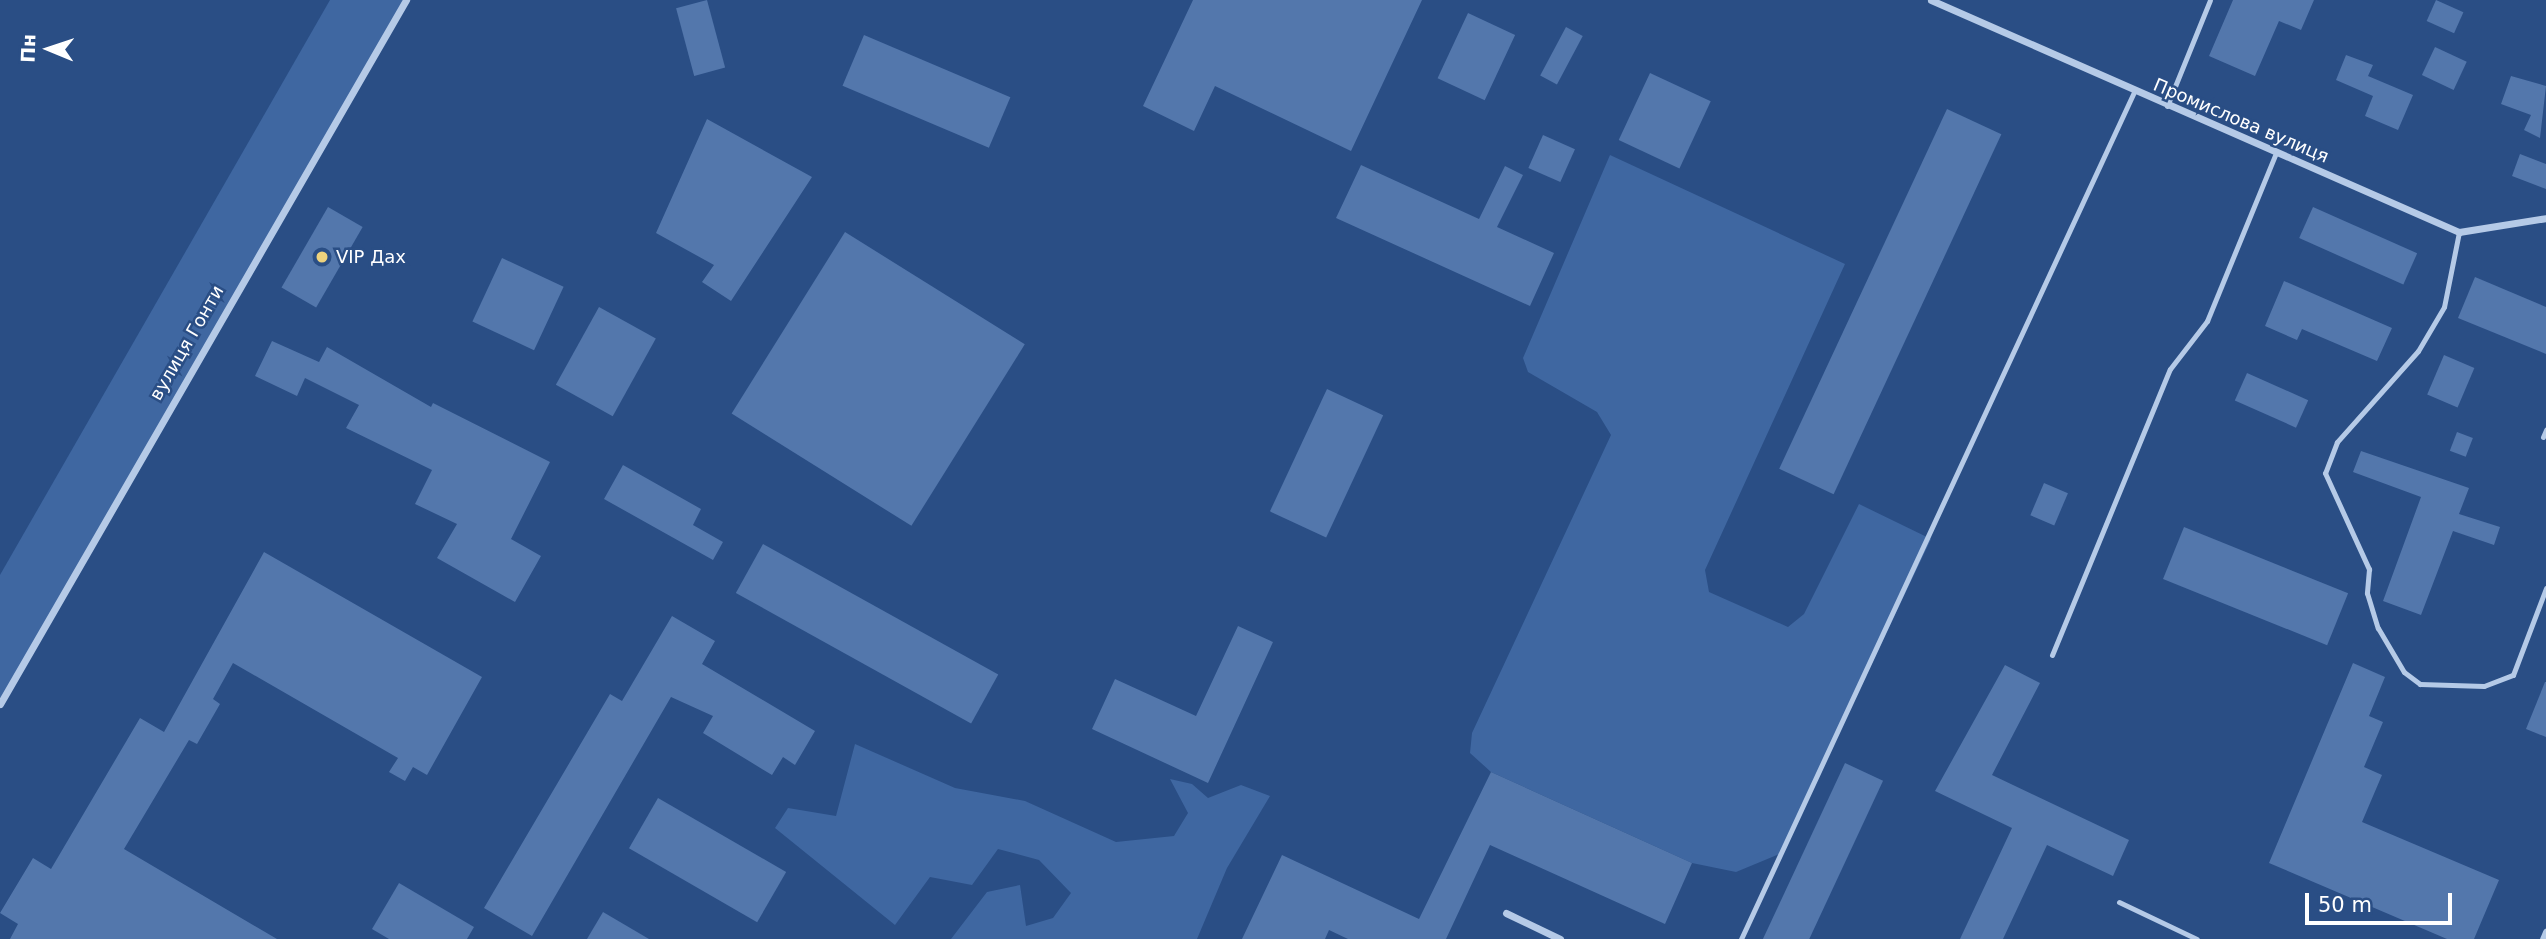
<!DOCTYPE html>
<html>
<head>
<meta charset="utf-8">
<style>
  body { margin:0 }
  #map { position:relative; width:2546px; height:939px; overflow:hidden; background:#2a4e85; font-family:"DejaVu Sans",sans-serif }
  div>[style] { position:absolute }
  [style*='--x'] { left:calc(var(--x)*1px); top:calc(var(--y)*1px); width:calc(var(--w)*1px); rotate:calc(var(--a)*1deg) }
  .green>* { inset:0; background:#3f67a1 }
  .building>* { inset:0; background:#5377ac; transform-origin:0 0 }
  .lane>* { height:5px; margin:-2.5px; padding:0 2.5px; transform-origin:2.5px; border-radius:2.5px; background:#b5cae7 }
  .street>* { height:7px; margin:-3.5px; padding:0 3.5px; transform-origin:3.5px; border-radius:3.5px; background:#b5cae7 }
  .dots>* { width:19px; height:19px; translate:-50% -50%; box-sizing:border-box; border:4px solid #2a4e85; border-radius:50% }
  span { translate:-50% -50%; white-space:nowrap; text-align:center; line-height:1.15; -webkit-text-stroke:5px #2a4e85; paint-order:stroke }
  .street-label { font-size:18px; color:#fff }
  .poi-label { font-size:18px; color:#fff }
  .left { translate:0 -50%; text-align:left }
  .north { position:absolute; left:14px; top:14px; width:70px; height:70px; -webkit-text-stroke:5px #2a4e85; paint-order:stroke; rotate:272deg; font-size:19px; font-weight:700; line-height:28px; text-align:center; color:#fff }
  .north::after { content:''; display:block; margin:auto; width:24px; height:32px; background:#fff; clip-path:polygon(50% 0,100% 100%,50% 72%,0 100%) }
  .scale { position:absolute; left:2305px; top:893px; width:147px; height:32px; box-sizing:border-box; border:4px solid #fff; border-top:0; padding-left:9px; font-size:21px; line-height:24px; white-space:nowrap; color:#fff; -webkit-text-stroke:5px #2a4e85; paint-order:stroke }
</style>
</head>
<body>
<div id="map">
  <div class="green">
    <div style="clip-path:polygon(330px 0,406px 0,0 704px,0 575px)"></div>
    <div style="clip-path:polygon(1610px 155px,1845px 264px,1705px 570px,1709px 592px,1788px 627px,1804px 614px,1859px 504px,1931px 539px,1782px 853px,1736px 872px,1692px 863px,1491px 772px,1470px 753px,1472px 733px,1611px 435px,1597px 412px,1528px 372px,1523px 358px)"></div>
    <div style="clip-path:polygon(855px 744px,955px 788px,1025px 801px,1116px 842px,1174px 836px,1188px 813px,1170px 779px,1192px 784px,1208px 798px,1241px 785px,1270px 796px,1227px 868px,1197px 939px,951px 939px,987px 892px,1020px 885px,1026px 926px,1053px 918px,1071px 893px,1039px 860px,998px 849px,972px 885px,930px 877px,895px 925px,775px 828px,788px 808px,836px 816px)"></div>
  </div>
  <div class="building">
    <div style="left:707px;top:0;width:70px;height:32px;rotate:75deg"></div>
    <div style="clip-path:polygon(1193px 0,1422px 0,1351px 151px,1215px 86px,1194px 131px,1143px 106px)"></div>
    <div style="clip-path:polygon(2233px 0,2314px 0,2301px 30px,2279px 21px,2255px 76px,2209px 56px)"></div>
    <div style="left:2436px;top:0;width:30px;height:23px;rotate:24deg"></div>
    <div style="left:1468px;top:13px;width:52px;height:72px;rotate:25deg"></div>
    <div style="left:1566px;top:27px;width:19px;height:55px;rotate:28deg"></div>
    <div style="left:864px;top:35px;width:159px;height:55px;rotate:23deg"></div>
    <div style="left:2435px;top:47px;width:35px;height:31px;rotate:25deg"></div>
    <div style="clip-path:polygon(2346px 55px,2373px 65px,2368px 76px,2413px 95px,2398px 130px,2365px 116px,2373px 96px,2336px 80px)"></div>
    <div style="left:1650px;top:73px;width:67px;height:74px;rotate:25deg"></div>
    <div style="clip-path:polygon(2511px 76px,2546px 86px,2540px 138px,2524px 130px,2531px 115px,2501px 104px)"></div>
    <div style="left:1947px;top:109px;width:60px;height:397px;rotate:25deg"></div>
    <div style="clip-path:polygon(707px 119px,812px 177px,731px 301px,702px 282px,714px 265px,656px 233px)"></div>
    <div style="left:1543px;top:135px;width:35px;height:36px;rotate:24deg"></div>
    <div style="clip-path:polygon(2520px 154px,2546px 164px,2546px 189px,2512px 176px)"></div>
    <div style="clip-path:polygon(1361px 165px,1479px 219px,1505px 166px,1523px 175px,1497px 227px,1554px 253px,1530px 306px,1336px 218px)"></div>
    <div style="left:328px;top:207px;width:40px;height:93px;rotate:30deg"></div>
    <div style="left:2313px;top:207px;width:114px;height:34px;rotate:24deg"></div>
    <div style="left:845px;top:232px;width:212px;height:214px;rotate:32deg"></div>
    <div style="left:502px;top:258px;width:68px;height:70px;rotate:25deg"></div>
    <div style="clip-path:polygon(2475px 277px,2546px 307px,2546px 354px,2458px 318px)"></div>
    <div style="clip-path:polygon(2284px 281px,2392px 328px,2377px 361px,2302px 329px,2297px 340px,2265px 326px)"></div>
    <div style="left:599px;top:307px;width:65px;height:89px;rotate:29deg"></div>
    <div style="clip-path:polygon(272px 341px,319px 362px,327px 347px,431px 407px,433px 403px,550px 462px,511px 539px,541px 556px,515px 602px,437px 558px,457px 524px,415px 504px,432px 470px,346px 428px,359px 405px,305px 378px,297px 396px,255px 376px)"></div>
    <div style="left:2444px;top:355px;width:33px;height:43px;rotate:23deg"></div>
    <div style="left:2247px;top:373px;width:67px;height:30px;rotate:24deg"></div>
    <div style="left:1327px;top:389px;width:62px;height:135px;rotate:25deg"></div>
    <div style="left:2457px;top:432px;width:17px;height:20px;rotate:21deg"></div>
    <div style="clip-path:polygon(2361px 451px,2469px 488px,2459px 514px,2500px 527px,2494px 545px,2453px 531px,2421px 615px,2383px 601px,2421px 497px,2353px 472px)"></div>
    <div style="clip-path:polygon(623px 465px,701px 509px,693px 525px,723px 542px,713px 560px,604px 499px)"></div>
    <div style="left:2044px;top:483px;width:26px;height:35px;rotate:23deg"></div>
    <div style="left:2184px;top:527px;width:177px;height:56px;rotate:22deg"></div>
    <div style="left:763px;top:544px;width:269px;height:56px;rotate:29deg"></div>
    <div style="clip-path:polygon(264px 552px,482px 677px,427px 775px,413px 767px,405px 781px,389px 772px,398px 758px,233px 663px,213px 699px,220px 704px,197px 744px,189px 740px,124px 849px,277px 939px,10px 939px,18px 924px,0 913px,33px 858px,51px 869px,140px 718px,164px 732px)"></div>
    <div style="clip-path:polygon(672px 616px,715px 641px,702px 664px,815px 731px,795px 765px,783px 757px,772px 775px,703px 733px,713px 716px,671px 697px,532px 936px,484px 908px,610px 694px,622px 701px)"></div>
    <div style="clip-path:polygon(1238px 626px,1273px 642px,1208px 783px,1092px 729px,1115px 679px,1196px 716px)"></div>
    <div style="clip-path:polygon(2353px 663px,2385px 677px,2369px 716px,2383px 722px,2364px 767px,2382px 775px,2362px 822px,2499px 880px,2474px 939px,2447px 939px,2269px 863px)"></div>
    <div style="clip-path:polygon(2005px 665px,2040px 683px,1992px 775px,2129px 840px,2113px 876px,2047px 845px,2003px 939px,1960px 939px,2012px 828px,1935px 791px)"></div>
    <div style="clip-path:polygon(2545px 682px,2546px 682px,2546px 737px,2526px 729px)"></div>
    <div style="left:1845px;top:763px;width:42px;height:195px;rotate:25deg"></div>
    <div style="clip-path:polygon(1491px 772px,1692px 863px,1665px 924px,1490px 845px,1446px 939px,1348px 939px,1329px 930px,1325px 939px,1242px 939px,1282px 855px,1419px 919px)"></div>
    <div style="left:658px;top:798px;width:148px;height:58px;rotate:30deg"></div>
    <div style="clip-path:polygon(399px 883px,474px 927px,467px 939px,389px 939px,372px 929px)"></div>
    <div style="clip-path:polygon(603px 912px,649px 939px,587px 939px)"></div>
  </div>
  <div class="lane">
    <div style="--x:2167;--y:106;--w:114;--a:-67.9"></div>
    <div style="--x:2459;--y:232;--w:76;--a:101.3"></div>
    <div style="--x:2444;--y:307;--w:51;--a:120.6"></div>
    <div style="--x:2418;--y:351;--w:122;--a:131.7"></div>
    <div style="--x:2337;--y:442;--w:33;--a:111"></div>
    <div style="--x:2325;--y:473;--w:106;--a:65.4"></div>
    <div style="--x:2369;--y:569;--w:24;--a:95"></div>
    <div style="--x:2367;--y:593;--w:37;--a:73"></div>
    <div style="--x:2378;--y:628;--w:51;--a:59.4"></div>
    <div style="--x:2404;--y:672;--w:20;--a:37"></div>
    <div style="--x:2420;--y:684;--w:64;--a:1.8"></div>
    <div style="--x:2484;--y:686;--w:31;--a:-21"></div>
    <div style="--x:2513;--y:675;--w:93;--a:-69.2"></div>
    <div style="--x:2543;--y:437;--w:8;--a:-67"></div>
    <div style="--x:2052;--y:655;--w:309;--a:-67.6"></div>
    <div style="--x:2170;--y:369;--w:61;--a:-52.4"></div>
    <div style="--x:2207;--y:321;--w:182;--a:-67.7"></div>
    <div style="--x:2119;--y:902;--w:86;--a:25.4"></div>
    <div style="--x:1741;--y:939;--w:934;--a:-65.11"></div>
  </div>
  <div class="street">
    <div style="--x:1931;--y:0;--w:577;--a:23.72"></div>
    <div style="--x:2459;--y:232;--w:88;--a:-9.1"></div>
    <div style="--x:0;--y:704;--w:813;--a:-60.03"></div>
    <div style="--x:1506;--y:913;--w:60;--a:25.7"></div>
    <div style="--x:2543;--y:939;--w:8;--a:-67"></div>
  </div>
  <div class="dots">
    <div style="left:322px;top:257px;background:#edd27d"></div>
  </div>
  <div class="street-label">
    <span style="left:2241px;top:121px;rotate:23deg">Промислова вулиця</span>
    <span style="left:187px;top:343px;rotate:-60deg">вулиця Гонти</span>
  </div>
  <div class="poi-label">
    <span class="left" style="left:336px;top:257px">VIP Дах</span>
  </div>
  <div class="north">Пн</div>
  <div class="scale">50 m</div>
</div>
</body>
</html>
